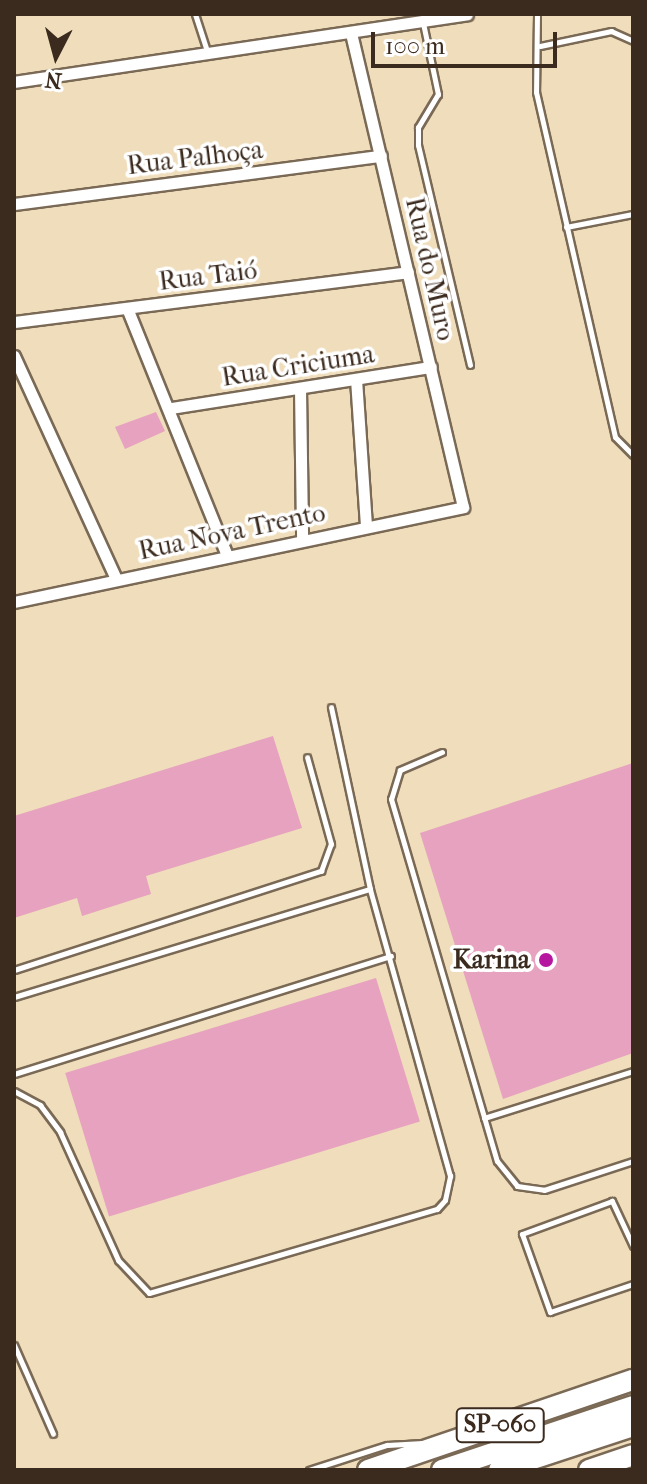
<!DOCTYPE html>
<html>
<head>
<meta charset="utf-8">
<style>
  body { margin:0 }
  #map { position:relative; width:647px; height:1484px; overflow:hidden; background:#efddbb; font-family:"IM FELL French Canon",serif }
  div>[style] { position:absolute }
  [style*='--x'] { left:calc(var(--x)*1px); top:calc(var(--y)*1px); width:calc(var(--w)*1px); rotate:calc(var(--a)*1deg) }
  .building>* { inset:0; background:#e7a2bf; transform-origin:0 0 }
  .roads { filter:drop-shadow(2px 0 #7a6955) drop-shadow(-2px 0 #7a6955) drop-shadow(0 2px #7a6955) drop-shadow(0 -2px #7a6955) }
  .lane>* { height:5px; margin:-2.5px; padding:0 2.5px; transform-origin:2.5px; border-radius:2.5px; background:#fff }
  .street>* { height:11px; margin:-5.5px; padding:0 5.5px; transform-origin:5.5px; border-radius:5.5px; background:#fff }
  .highway>* { height:20px; margin:-10px; padding:0 10px; transform-origin:10px; border-radius:10px; background:#fff }
  .dots>* { width:22px; height:22px; translate:-50% -50%; box-sizing:border-box; border:4px solid #fff; border-radius:50% }
  span { translate:-50% -50%; white-space:nowrap; text-align:center; line-height:1.15; -webkit-text-stroke:7px #fff; paint-order:stroke }
  .shield-label span { padding:2px 6px; background:#fff; border:2px solid; border-radius:6px; -webkit-text-stroke-width:0 }
  .shield-label { font-size:24px; color:#3b2a1e; font-weight:700 }
  .street-label { font-size:26px; color:#3b2a1e }
  .poi-label { font-size:26px; color:#3b2a1e; font-weight:700 }
  .right { translate:-100% -50%; text-align:right }
  .frame { position:absolute; inset:0; border:16px solid #3b2a1e; pointer-events:none }
  .north { position:absolute; left:16px; top:16px; width:80px; height:80px; -webkit-text-stroke:6px #fff; paint-order:stroke; rotate:186deg; font-size:22px; font-weight:700; line-height:32px; text-align:center; color:#3b2a1e }
  .north::after { content:''; display:block; margin:auto; width:28px; height:36px; background:#3b2a1e; clip-path:polygon(50% 0,100% 100%,50% 72%,0 100%) }
  .scale { position:absolute; left:371px; top:32px; width:186px; height:36px; box-sizing:border-box; border:4px solid #3b2a1e; border-top:0; padding-left:10px; font-size:24px; line-height:28px; white-space:nowrap; color:#3b2a1e; -webkit-text-stroke:6px #fff; paint-order:stroke }
</style>
</head>
<body>
<div id="map">
  <div class="building">
    <div style="clip-path:polygon(156px 412px,165px 431px,125px 449px,115px 427px)"></div>
    <div style="clip-path:polygon(273px 736px,302px 828px,146px 876px,151px 894px,82px 916px,77px 898px,14px 918px,14px 816px)"></div>
    <div style="clip-path:polygon(633px 763px,633px 1053px,503px 1099px,420px 833px)"></div>
    <div style="left:376px;top:978px;width:150px;height:325px;rotate:73deg"></div>
  </div>
  <div class="roads">
    <div class="lane">
      <div style="--x:195;--y:14;--w:39;--a:72"></div>
      <div style="--x:537;--y:14;--w:78;--a:90.7"></div>
      <div style="--x:536;--y:92;--w:354;--a:77.1"></div>
      <div style="--x:615;--y:437;--w:25;--a:45"></div>
      <div style="--x:423;--y:23;--w:73;--a:78.1"></div>
      <div style="--x:438;--y:94;--w:39;--a:121"></div>
      <div style="--x:418;--y:127;--w:18;--a:90"></div>
      <div style="--x:418;--y:145;--w:226;--a:76.7"></div>
      <div style="--x:540;--y:46;--w:73;--a:-11.9"></div>
      <div style="--x:611;--y:31;--w:24;--a:24"></div>
      <div style="--x:566;--y:227;--w:68;--a:-11"></div>
      <div style="--x:442;--y:752;--w:46;--a:156.8"></div>
      <div style="--x:400;--y:770;--w:30;--a:107"></div>
      <div style="--x:391;--y:799;--w:377;--a:73.7"></div>
      <div style="--x:497;--y:1161;--w:32;--a:51"></div>
      <div style="--x:517;--y:1186;--w:27;--a:8"></div>
      <div style="--x:544;--y:1190;--w:94;--a:-18"></div>
      <div style="--x:14;--y:970;--w:323;--a:-17.9"></div>
      <div style="--x:321;--y:871;--w:29;--a:-70"></div>
      <div style="--x:331;--y:844;--w:90;--a:-105.4"></div>
      <div style="--x:14;--y:997;--w:372;--a:-16.9"></div>
      <div style="--x:14;--y:1074;--w:395;--a:-17.4"></div>
      <div style="--x:14;--y:1091;--w:30;--a:28"></div>
      <div style="--x:40;--y:1105;--w:34;--a:53"></div>
      <div style="--x:60;--y:1132;--w:141;--a:65.6"></div>
      <div style="--x:118;--y:1260;--w:45;--a:46.8"></div>
      <div style="--x:149;--y:1293;--w:300;--a:-16.3"></div>
      <div style="--x:437;--y:1209;--w:12;--a:-48"></div>
      <div style="--x:445;--y:1200;--w:25;--a:-78"></div>
      <div style="--x:450;--y:1176;--w:298;--a:-105.6"></div>
      <div style="--x:370;--y:889;--w:186;--a:-102.1"></div>
      <div style="--x:484;--y:1118;--w:156;--a:-17.5"></div>
      <div style="--x:633;--y:1246;--w:50;--a:-115"></div>
      <div style="--x:612;--y:1201;--w:96;--a:159.9"></div>
      <div style="--x:522;--y:1234;--w:83;--a:70.3"></div>
      <div style="--x:550;--y:1312;--w:88;--a:-18.6"></div>
      <div style="--x:14;--y:1345;--w:97;--a:66.3"></div>
      <div style="--x:309;--y:1470;--w:82;--a:-17.8"></div>
      <div style="--x:387;--y:1445;--w:36;--a:-3"></div>
    </div>
    <div class="street">
      <div style="--x:14;--y:82;--w:458;--a:-8.5"></div>
      <div style="--x:14;--y:204;--w:370;--a:-7.5"></div>
      <div style="--x:127;--y:308;--w:267;--a:68"></div>
      <div style="--x:14;--y:322;--w:397;--a:-7.2"></div>
      <div style="--x:14;--y:356;--w:245;--a:65.4"></div>
      <div style="--x:356;--y:379;--w:148;--a:86.1"></div>
      <div style="--x:300;--y:388;--w:150;--a:89.2"></div>
      <div style="--x:171;--y:408;--w:263;--a:-9"></div>
      <div style="--x:14;--y:602;--w:459;--a:-11.9"></div>
      <div style="--x:463;--y:507;--w:484;--a:-103.3"></div>
    </div>
    <div class="highway">
      <div style="--x:368;--y:1470;--w:280;--a:-18.8"></div>
      <div style="--x:442;--y:1470;--w:201;--a:-18.5"></div>
      <div style="--x:499;--y:1470;--w:141;--a:-18.2"></div>
      <div style="--x:589;--y:1470;--w:46;--a:-18.8"></div>
    </div>
  </div>
  <div class="dots">
    <div style="left:546px;top:960px;background:#b5179e"></div>
  </div>
  <div class="shield-label">
    <span style="left:500px;top:1425px">SP-060</span>
  </div>
  <div class="street-label">
    <span style="left:195px;top:158px;rotate:-7deg">Rua Palhoça</span>
    <span style="left:430px;top:269px;rotate:77deg">Rua do Muro</span>
    <span style="left:208px;top:276px;rotate:-7deg">Rua Taió</span>
    <span style="left:298px;top:366px;rotate:-9deg">Rua Criciuma</span>
    <span style="left:232px;top:532px;rotate:-12deg">Rua Nova Trento</span>
  </div>
  <div class="poi-label">
    <span class="right" style="left:530px;top:960px">Karina</span>
  </div>
  <div class="frame"></div>
  <div class="north">N</div>
  <div class="scale">100 m</div>
</div>
</body>
</html>
